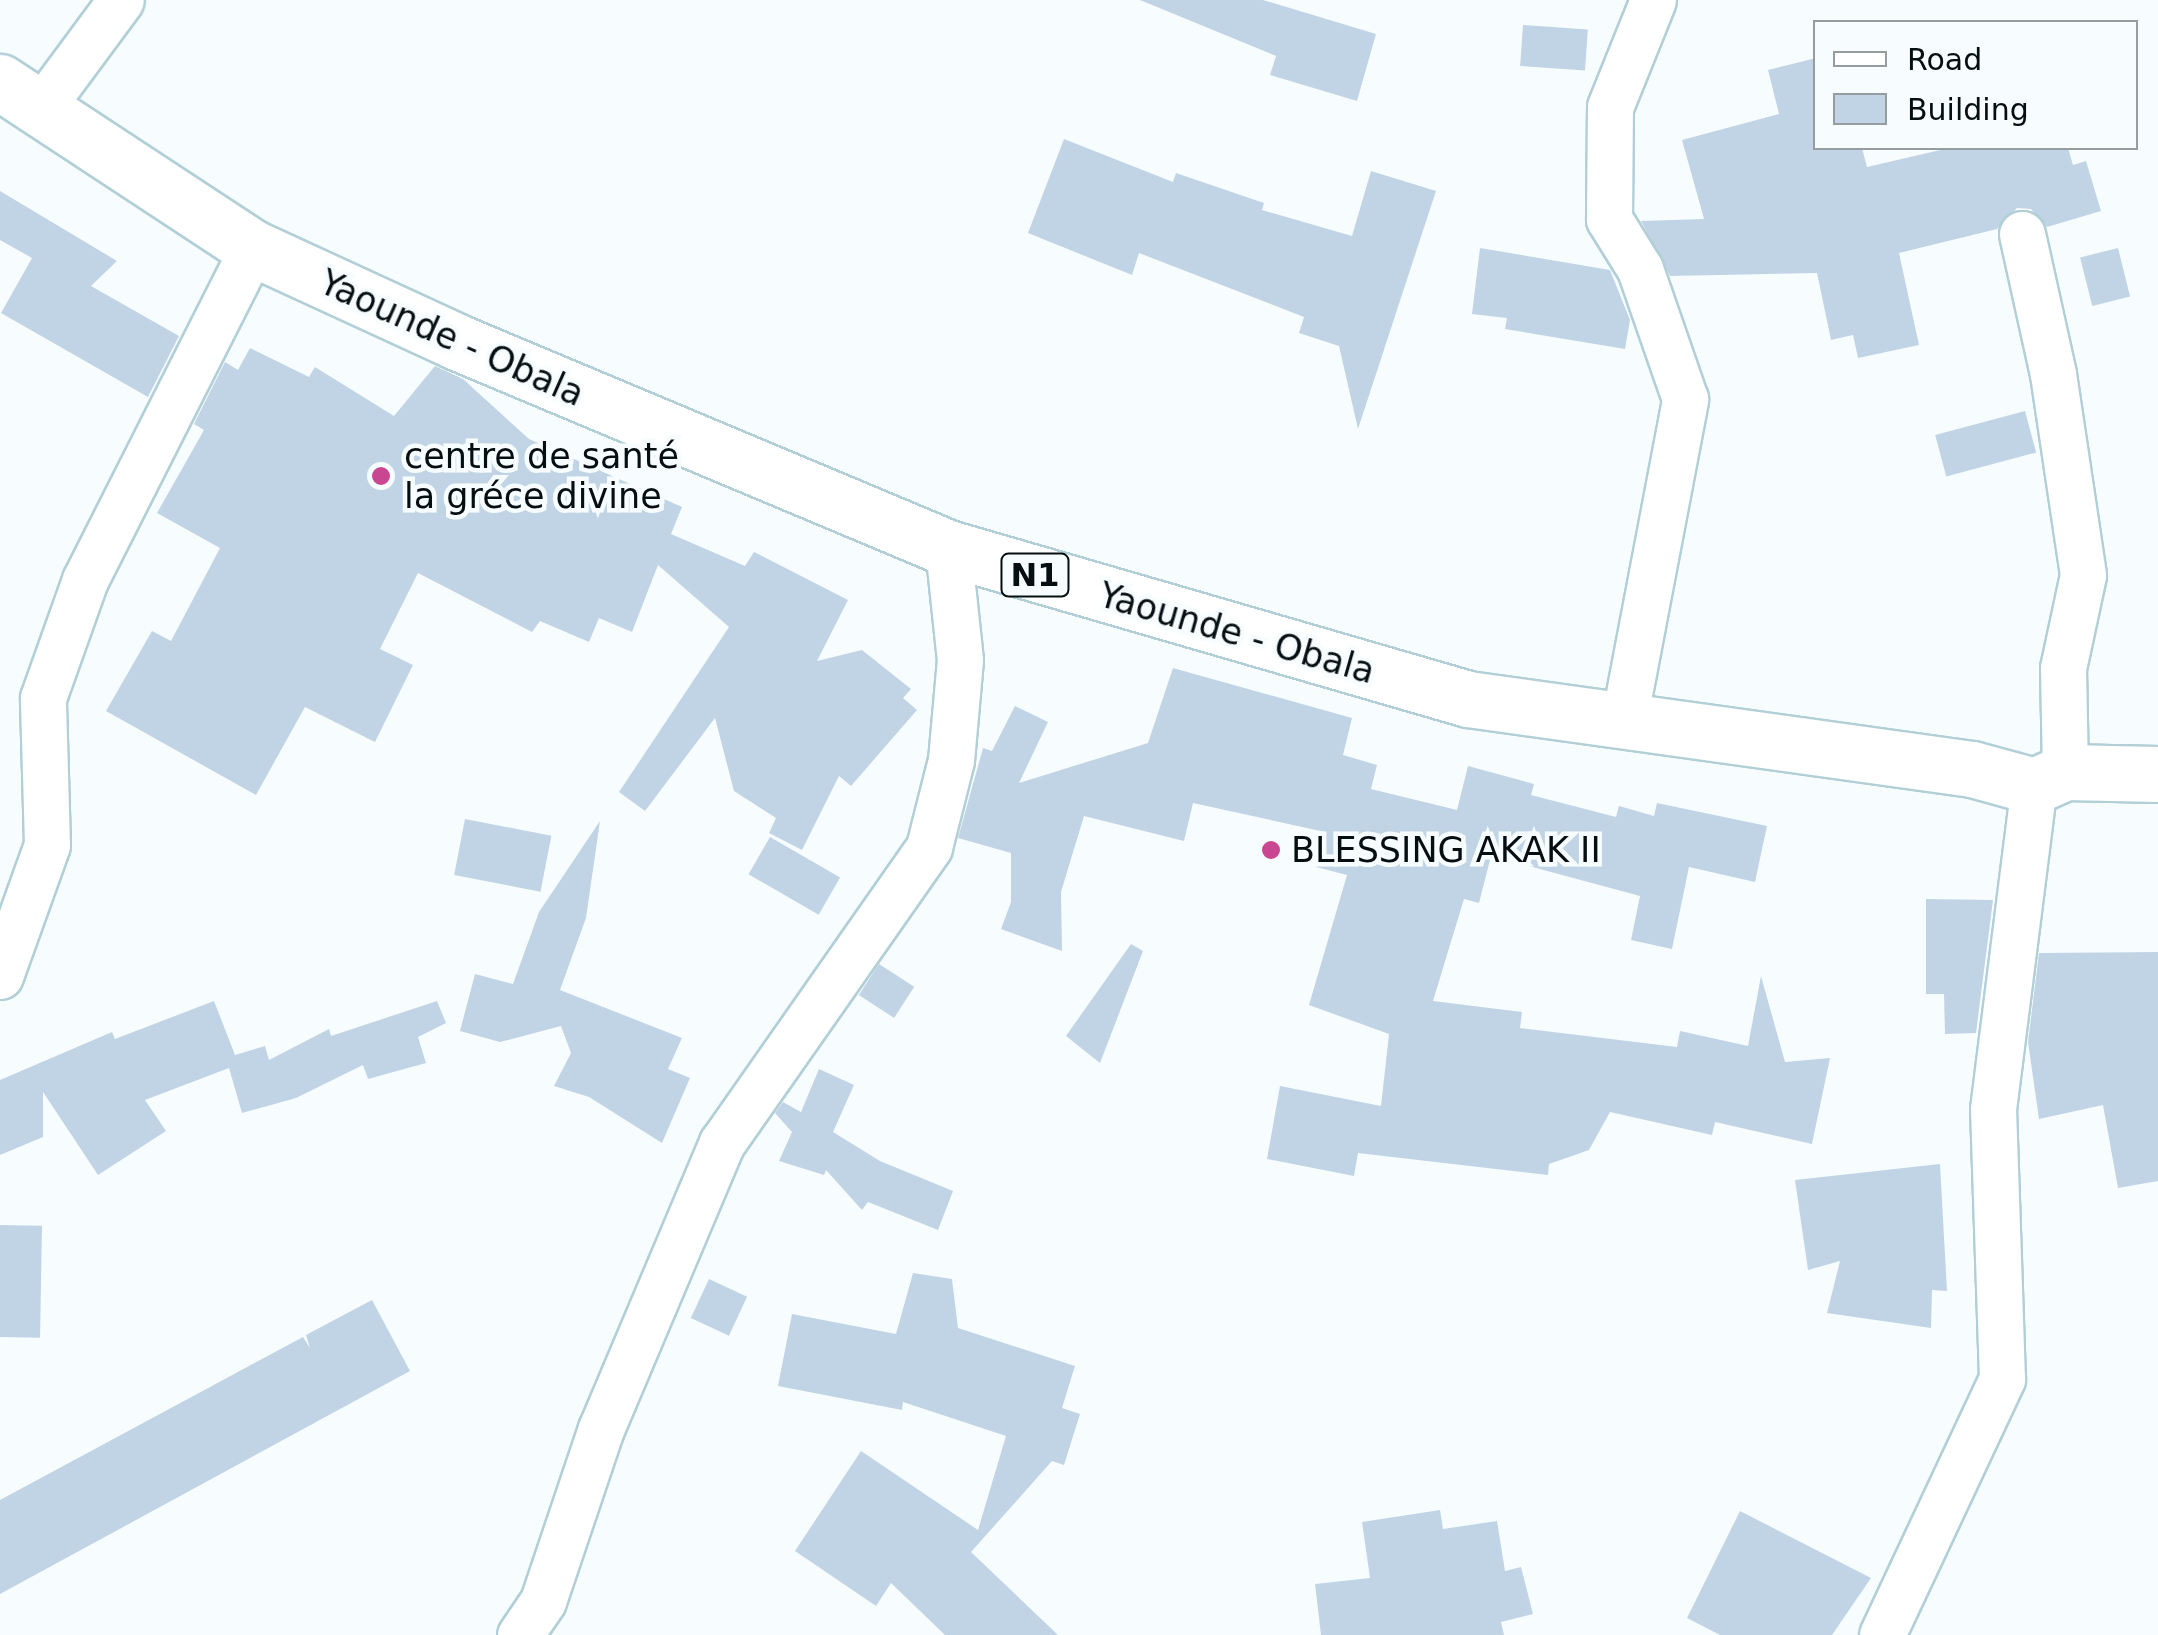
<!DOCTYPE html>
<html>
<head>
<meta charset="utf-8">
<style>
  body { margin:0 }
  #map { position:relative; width:2158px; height:1635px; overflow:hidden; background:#f7fdfe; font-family:"DejaVu Sans",sans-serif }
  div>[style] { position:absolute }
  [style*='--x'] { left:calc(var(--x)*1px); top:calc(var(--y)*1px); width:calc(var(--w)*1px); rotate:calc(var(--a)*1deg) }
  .building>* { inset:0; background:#c0d4e6; transform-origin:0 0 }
  .roads { filter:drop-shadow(2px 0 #b2cfd7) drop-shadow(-2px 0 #b2cfd7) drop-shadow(0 2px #b2cfd7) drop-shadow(0 -2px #b2cfd7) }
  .street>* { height:45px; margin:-22.5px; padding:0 22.5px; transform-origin:22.5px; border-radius:22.5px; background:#fff }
  .highway>* { height:55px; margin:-27.5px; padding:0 27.5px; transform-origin:27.5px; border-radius:27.5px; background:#fff }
  .dots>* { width:28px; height:28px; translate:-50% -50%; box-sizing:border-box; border:5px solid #f7fdfe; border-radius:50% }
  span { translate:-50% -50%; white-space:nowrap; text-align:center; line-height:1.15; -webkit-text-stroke:9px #f7fdfe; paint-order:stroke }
  .shield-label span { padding:2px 8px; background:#f7fdfe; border:2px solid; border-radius:8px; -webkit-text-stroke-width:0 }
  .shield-label { font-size:32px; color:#050e11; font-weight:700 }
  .street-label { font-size:35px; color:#050e11 }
  .poi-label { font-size:35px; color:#050e11 }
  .left { translate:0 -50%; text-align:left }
  .legend { position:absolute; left:1813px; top:20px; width:325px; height:130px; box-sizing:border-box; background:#f7fdfe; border:2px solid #969d9f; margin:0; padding:12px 18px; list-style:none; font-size:30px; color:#050e11 }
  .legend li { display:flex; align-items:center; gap:20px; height:50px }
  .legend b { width:50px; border:2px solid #969d9f }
</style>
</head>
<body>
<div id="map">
  <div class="building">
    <div style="clip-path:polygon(1140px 0,1263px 0,1376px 34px,1357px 101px,1270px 75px,1276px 56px)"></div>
    <div style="left:1523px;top:25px;width:65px;height:41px;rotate:4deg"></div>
    <div style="clip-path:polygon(1816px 58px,1816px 148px,1862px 148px,1867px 167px,1949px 148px,2068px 148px,2073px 165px,2086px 161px,2101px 211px,2047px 227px,2031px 209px,2017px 208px,1997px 229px,1899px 253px,1919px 345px,1858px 358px,1853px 335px,1831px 340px,1817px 273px,1670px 276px,1641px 221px,1704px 219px,1682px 140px,1779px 114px,1768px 70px)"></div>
    <div style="clip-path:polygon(1064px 139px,1173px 182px,1176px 173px,1264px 203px,1262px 210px,1352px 236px,1371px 171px,1436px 191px,1358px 429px,1339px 346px,1299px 333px,1304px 317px,1139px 253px,1132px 275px,1028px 233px)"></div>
    <div style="clip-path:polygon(0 191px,117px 261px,91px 286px,179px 336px,148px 397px,1px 313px,32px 258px,0 240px)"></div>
    <div style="clip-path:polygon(1480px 248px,1610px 270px,1630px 320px,1625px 349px,1505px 329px,1507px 318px,1472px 314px)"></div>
    <div style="left:2118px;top:248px;width:50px;height:39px;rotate:76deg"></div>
    <div style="clip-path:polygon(250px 348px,309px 377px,315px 367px,394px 416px,435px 366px,463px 379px,529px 439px,682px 507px,671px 534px,745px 566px,754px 552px,848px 600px,817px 661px,862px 650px,911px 689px,903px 698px,917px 710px,851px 786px,839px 776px,802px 850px,769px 833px,776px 818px,734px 791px,715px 718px,645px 811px,619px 792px,729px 627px,658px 565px,632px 632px,599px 618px,589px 642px,540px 621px,532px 632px,418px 573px,380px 649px,413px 665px,375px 742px,305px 707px,256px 795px,106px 711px,152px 631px,171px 641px,220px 548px,157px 513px,204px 430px,194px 424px,225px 362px,238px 370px)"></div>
    <div style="left:2025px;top:411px;width:43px;height:93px;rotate:75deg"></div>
    <div style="clip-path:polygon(1173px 668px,1352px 718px,1343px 755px,1377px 765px,1371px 789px,1457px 810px,1468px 766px,1534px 784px,1531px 795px,1616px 817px,1619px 806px,1654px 816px,1657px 803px,1767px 826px,1755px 882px,1689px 867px,1672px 949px,1631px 940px,1640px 896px,1491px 856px,1479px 903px,1464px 899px,1433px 1001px,1522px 1012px,1520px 1028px,1677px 1047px,1680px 1031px,1748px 1046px,1761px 976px,1785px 1062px,1830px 1058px,1812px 1144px,1715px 1122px,1712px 1135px,1610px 1112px,1589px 1150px,1549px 1164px,1548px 1175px,1358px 1153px,1354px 1176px,1267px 1159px,1280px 1086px,1381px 1106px,1389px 1034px,1309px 1005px,1347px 875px,1316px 867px,1325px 832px,1193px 803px,1184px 841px,1084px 816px,1061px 892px,1062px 951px,1001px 929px,1011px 902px,1011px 853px,958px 838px,983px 748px,992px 751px,1015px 706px,1048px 722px,1019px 783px,1148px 743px)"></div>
    <div style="left:465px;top:819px;width:88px;height:57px;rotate:11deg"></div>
    <div style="clip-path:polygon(600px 821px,586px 918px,560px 990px,682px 1038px,668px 1069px,690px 1078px,662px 1143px,589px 1097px,554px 1086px,571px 1053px,561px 1026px,500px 1042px,460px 1031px,475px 974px,513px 984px,539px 912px)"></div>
    <div style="left:770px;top:837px;width:81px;height:43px;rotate:30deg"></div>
    <div style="clip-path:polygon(1926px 899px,1993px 900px,1976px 1033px,1945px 1034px,1944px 994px,1926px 994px)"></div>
    <div style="clip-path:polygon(1131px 944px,1143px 951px,1100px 1063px,1066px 1036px)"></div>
    <div style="clip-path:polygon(2158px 952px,2158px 1181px,2118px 1188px,2103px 1105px,2039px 1119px,2028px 1042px,2039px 953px)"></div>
    <div style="left:879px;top:964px;width:42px;height:37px;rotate:33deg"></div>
    <div style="clip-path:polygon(214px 1001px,235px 1055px,265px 1046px,269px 1060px,329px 1029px,331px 1036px,437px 1001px,446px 1023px,418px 1037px,426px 1063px,368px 1079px,363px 1065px,296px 1098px,242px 1113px,229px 1068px,145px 1100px,166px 1131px,98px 1175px,43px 1092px,43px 1137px,0 1155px,0 1080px,112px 1032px,115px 1039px)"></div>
    <div style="clip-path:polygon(819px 1069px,854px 1085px,833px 1132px,880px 1161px,953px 1191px,938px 1230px,868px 1202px,862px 1210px,826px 1170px,824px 1175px,779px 1161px,792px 1132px,775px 1113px,783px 1102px,801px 1112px)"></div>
    <div style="clip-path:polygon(1940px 1164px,1947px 1291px,1932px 1290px,1931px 1328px,1827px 1313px,1840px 1261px,1808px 1270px,1795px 1180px)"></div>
    <div style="left:0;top:1225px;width:42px;height:112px;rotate:1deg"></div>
    <div style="clip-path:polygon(913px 1273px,952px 1279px,958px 1328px,1075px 1366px,1062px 1408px,1080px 1414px,1064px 1465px,1052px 1461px,971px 1552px,1058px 1635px,945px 1635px,891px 1583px,876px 1606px,795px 1551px,861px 1451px,978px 1530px,1006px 1436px,903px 1402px,902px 1410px,778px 1386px,792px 1314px,896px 1334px)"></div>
    <div style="left:709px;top:1279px;width:42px;height:43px;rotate:25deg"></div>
    <div style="clip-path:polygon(372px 1300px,410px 1371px,0 1594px,0 1500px,303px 1337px,310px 1348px,306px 1335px)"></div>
    <div style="clip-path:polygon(1440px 1510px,1443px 1529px,1497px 1521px,1505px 1571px,1521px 1567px,1533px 1614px,1501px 1622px,1504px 1635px,1321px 1635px,1315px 1584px,1370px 1578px,1362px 1522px)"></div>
    <div style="clip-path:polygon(1740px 1511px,1871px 1578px,1832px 1635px,1720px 1635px,1687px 1618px)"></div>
  </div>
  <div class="roads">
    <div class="street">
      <div style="--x:41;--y:108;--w:134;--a:-53.5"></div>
      <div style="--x:2022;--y:234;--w:143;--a:77.5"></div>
      <div style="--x:2053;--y:374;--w:203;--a:81.5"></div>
      <div style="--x:2083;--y:575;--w:95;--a:102.1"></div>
      <div style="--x:2063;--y:668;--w:104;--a:88.9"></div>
      <div style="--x:1624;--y:720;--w:327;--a:-79.2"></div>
      <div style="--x:1685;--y:399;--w:138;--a:-109.1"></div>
      <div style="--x:1640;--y:269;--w:59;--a:-121.8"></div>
      <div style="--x:1609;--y:219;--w:112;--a:-89.5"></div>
      <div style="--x:1610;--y:107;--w:115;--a:-68.1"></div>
      <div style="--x:0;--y:976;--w:139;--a:-70.3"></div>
      <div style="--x:47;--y:845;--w:147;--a:-91.6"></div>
      <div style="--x:43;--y:698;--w:125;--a:-70.4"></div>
      <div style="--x:85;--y:580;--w:372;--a:-63.2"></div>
      <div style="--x:520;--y:1635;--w:41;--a:-55.9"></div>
      <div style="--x:543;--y:1601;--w:182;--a:-71.4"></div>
      <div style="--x:601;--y:1429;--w:311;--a:-67.1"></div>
      <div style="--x:722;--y:1143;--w:361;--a:-55"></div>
      <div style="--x:929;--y:847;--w:90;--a:-75.8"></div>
      <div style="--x:951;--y:760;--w:100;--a:-84.9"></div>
      <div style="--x:960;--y:660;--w:113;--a:-96.1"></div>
      <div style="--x:1882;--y:1635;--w:283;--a:-64.9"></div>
      <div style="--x:2002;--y:1379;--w:270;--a:-91.9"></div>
      <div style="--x:1993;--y:1109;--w:326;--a:-82.8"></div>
    </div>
    <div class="highway">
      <div style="--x:0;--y:82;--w:303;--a:33.3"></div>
      <div style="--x:253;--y:248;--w:225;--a:24.7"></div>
      <div style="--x:457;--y:342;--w:532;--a:22.76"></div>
      <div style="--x:948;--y:548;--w:541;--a:16.19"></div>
      <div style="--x:1468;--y:699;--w:509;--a:7.91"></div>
      <div style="--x:1972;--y:769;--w:64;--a:15.3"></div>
      <div style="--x:2034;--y:786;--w:34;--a:-24"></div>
      <div style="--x:2065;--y:772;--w:93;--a:1.2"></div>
    </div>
  </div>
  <div class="dots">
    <div style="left:381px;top:476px;background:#c94790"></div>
    <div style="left:1271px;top:850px;background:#c94790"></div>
  </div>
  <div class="shield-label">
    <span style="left:1035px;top:575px">N1</span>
  </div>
  <div class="street-label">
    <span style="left:452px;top:338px;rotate:24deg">Yaounde - Obala</span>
    <span style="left:1237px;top:633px;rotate:16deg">Yaounde - Obala</span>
  </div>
  <div class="poi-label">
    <span class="left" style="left:404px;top:476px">centre de santé<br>la gréce divine</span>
    <span class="left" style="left:1291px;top:850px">BLESSING AKAK II</span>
  </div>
  <ul class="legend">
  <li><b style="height:12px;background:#fff"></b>Road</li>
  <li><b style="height:28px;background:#c0d4e6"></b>Building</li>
  </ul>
</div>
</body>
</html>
